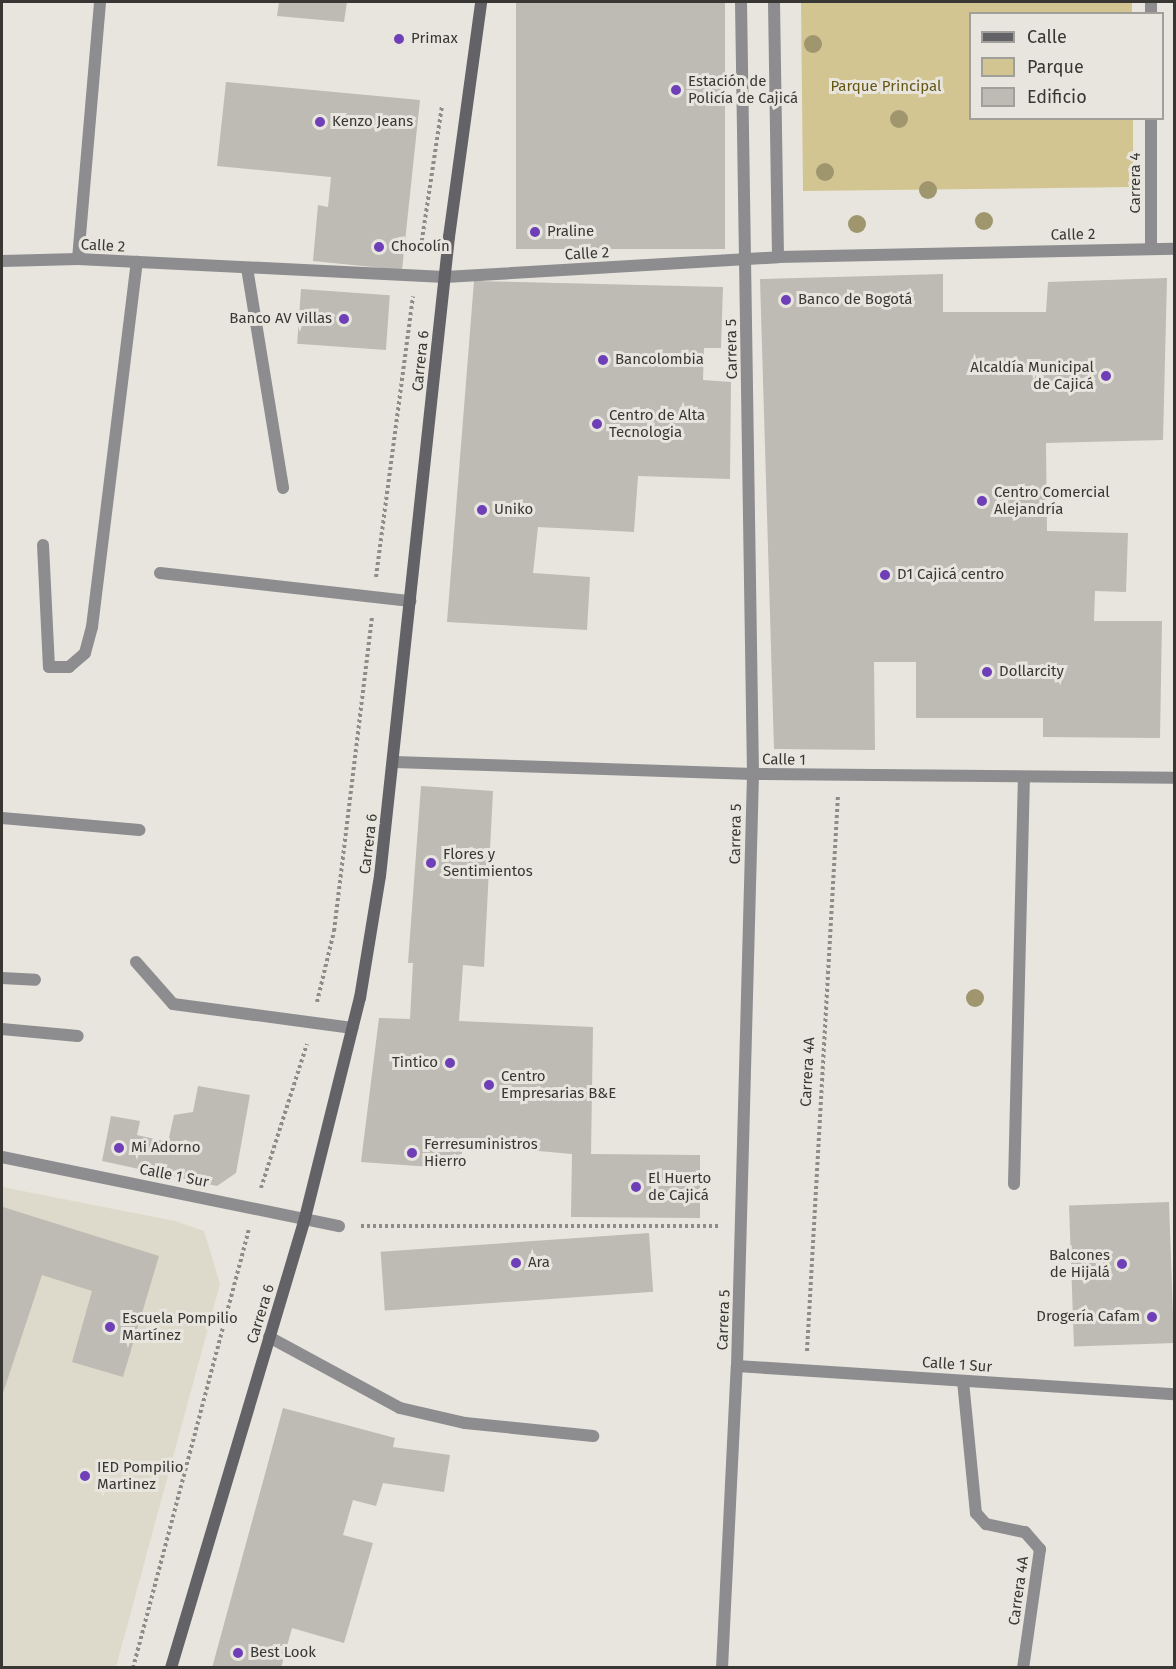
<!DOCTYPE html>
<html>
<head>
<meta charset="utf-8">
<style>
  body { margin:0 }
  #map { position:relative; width:1176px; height:1669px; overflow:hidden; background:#e7e5dd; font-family:"Fira Sans",sans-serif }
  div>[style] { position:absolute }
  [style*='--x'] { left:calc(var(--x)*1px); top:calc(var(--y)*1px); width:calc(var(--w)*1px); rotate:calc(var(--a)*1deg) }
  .built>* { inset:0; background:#dedacb }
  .green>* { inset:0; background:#d3c592 }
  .building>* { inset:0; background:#bdbbb4; transform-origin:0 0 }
  .path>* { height:4px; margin-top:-2px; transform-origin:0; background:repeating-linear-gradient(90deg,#8d8c86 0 3px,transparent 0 6px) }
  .service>* { height:12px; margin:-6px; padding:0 6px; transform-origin:6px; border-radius:6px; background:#8d8c8f }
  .minor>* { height:12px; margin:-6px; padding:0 6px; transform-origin:6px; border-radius:6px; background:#8d8c8f }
  .secondary>* { height:12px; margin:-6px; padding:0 6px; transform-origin:6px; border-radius:6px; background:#636267 }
  .trees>* { width:18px; height:18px; margin:-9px; border-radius:50%; background:#a0966e }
  .dots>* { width:16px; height:16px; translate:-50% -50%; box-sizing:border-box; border:3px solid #e7e5dd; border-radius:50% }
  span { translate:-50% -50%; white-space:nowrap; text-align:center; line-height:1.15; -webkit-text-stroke:6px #e7e5dd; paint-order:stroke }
  .poi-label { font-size:15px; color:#383734 }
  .left { translate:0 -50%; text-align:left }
  .right { translate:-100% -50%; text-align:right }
  .park-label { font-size:15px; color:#665614 }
  .street-label { font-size:15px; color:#383734 }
  .frame { position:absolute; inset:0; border:3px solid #383734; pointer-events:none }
  .legend { position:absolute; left:969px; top:12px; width:195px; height:108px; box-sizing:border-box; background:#e7e5dd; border:2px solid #a19f99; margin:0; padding:8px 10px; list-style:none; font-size:18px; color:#383734 }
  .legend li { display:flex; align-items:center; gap:12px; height:30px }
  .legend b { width:30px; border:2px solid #a19f99 }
</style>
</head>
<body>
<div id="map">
  <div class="built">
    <div style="clip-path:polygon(2px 1187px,175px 1221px,204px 1231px,220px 1284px,116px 1667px,2px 1667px)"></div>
  </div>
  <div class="green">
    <div style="clip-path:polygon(801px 2px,1132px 2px,1132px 13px,970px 14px,970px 118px,1133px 119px,1133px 187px,803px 191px)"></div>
  </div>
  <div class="building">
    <div style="clip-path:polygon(279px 2px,347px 2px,344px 22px,277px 16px)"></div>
    <div style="left:516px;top:2px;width:209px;height:247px"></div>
    <div style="clip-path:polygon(226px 82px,420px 100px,402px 270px,313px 261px,318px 205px,328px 207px,331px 177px,217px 166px)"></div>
    <div style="clip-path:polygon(943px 274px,943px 312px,1046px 312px,1048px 282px,1167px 278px,1163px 440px,1046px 443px,1047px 531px,1128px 533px,1126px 592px,1095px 591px,1094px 621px,1162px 621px,1160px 738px,1043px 737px,1043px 718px,916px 718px,916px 662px,874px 662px,875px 750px,774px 749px,760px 279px)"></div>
    <div style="clip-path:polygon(474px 281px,723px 287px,721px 348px,704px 348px,703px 380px,731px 382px,730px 479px,638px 476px,634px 532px,538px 527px,533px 573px,590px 577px,587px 630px,447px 622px)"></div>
    <div style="left:301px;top:289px;width:89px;height:55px;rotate:4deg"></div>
    <div style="clip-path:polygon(421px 786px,493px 791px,484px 967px,463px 965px,459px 1021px,593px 1027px,591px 1154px,700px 1155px,700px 1218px,571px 1217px,572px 1154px,463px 1144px,460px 1169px,361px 1162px,379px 1018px,410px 1019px,413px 963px,408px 963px)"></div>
    <div style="clip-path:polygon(198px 1086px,250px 1095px,236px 1173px,217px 1186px,102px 1161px,111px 1116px,140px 1121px,137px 1135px,168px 1142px,174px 1115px,193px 1112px)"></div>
    <div style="left:1169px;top:1202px;width:141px;height:100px;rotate:88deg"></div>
    <div style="clip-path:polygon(3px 1207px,159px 1256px,123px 1377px,72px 1362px,92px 1291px,42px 1275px,2px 1396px)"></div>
    <div style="left:649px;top:1233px;width:59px;height:269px;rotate:86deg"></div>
    <div style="clip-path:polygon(283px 1408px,395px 1438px,393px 1447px,450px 1455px,444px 1492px,383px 1483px,376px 1506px,353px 1500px,343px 1535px,373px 1543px,344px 1643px,292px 1628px,281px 1668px,212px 1668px)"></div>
  </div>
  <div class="path">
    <div style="--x:420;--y:253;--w:149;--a:-81.5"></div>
    <div style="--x:376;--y:577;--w:283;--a:-82.5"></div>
    <div style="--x:317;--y:1002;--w:73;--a:-76.5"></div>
    <div style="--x:334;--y:931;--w:316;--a:-83.1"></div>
    <div style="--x:261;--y:1188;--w:151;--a:-72.3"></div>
    <div style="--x:361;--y:1226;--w:358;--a:0"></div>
    <div style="--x:807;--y:1351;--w:557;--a:-86.81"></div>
    <div style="--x:133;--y:1668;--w:453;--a:-75.2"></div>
  </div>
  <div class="service">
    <div style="--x:78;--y:259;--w:258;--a:-85.1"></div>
    <div style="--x:247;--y:268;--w:223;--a:80.7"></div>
    <div style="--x:43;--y:545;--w:122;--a:87.2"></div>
    <div style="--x:49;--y:667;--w:20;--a:0"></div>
    <div style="--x:69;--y:667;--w:21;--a:-41"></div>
    <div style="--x:85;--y:653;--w:27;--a:-75"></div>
    <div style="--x:92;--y:627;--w:368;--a:-83"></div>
    <div style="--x:160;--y:573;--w:252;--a:6.4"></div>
    <div style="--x:2;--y:818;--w:138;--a:5"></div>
    <div style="--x:136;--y:962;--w:56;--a:48.6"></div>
    <div style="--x:173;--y:1004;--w:181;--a:7.6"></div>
    <div style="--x:269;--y:1337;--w:149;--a:28.5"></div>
    <div style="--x:400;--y:1408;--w:67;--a:13"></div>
    <div style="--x:465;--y:1423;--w:129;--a:5.8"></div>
  </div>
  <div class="minor">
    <div style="--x:774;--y:2;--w:255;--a:89.1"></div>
    <div style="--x:1151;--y:2;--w:12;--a:90"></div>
    <div style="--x:1151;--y:118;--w:130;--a:90"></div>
    <div style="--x:2;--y:261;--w:76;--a:-1.5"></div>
    <div style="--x:78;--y:259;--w:367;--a:2.8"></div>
    <div style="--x:445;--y:277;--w:334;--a:-3.4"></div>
    <div style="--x:778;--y:257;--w:396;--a:-1.2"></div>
    <div style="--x:394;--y:762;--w:359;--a:1.9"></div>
    <div style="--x:753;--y:774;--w:421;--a:0.5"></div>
    <div style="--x:2;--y:978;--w:33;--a:3"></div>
    <div style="--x:2;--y:1029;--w:76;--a:5.3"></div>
    <div style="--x:2;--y:1157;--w:344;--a:11.6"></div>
    <div style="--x:1014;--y:1184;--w:406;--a:-88.6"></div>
    <div style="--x:737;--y:1366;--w:438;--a:3.7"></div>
    <div style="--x:963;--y:1381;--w:133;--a:84.4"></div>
    <div style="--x:976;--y:1513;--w:15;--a:48"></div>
    <div style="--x:986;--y:1524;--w:40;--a:12"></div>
    <div style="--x:1025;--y:1532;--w:23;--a:49"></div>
    <div style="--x:1040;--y:1549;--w:120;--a:98.1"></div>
    <div style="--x:722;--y:1668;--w:302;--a:-87.2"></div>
    <div style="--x:737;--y:1366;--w:592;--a:-88.45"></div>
    <div style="--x:753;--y:774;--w:772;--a:-90.89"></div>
  </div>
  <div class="secondary">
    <div style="--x:171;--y:1668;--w:470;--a:-73.4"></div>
    <div style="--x:305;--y:1218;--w:227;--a:-76"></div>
    <div style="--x:360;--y:998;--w:124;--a:-80.7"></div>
    <div style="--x:380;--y:876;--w:643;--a:-83.84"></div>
    <div style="--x:449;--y:237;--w:237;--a:-82.2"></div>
  </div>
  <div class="trees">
    <div style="left:813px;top:44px"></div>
    <div style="left:899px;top:119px"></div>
    <div style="left:825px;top:172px"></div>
    <div style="left:928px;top:190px"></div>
    <div style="left:984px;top:221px"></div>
    <div style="left:857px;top:224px"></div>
    <div style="left:975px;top:998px"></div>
  </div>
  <div class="dots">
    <div style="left:399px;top:39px;background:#6e3fb7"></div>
    <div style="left:676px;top:90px;background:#6e3fb7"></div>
    <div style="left:320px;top:122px;background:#6e3fb7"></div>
    <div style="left:535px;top:232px;background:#6e3fb7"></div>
    <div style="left:379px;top:247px;background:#6e3fb7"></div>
    <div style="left:786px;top:300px;background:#6e3fb7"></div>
    <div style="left:344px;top:319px;background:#6e3fb7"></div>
    <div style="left:603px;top:360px;background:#6e3fb7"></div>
    <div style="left:1106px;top:376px;background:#6e3fb7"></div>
    <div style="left:597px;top:424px;background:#6e3fb7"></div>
    <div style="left:982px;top:501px;background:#6e3fb7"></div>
    <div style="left:482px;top:510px;background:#6e3fb7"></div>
    <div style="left:885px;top:575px;background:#6e3fb7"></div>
    <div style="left:987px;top:672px;background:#6e3fb7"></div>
    <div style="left:431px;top:863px;background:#6e3fb7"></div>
    <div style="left:450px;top:1063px;background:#6e3fb7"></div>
    <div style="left:489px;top:1085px;background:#6e3fb7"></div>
    <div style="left:119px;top:1148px;background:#6e3fb7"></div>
    <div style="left:412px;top:1153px;background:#6e3fb7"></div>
    <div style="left:636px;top:1187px;background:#6e3fb7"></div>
    <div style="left:516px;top:1263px;background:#6e3fb7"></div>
    <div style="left:1122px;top:1264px;background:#6e3fb7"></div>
    <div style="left:1152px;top:1317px;background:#6e3fb7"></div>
    <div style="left:110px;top:1327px;background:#6e3fb7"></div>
    <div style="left:85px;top:1476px;background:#6e3fb7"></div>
    <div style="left:238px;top:1653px;background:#6e3fb7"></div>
  </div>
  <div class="poi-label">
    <span class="left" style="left:411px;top:39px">Primax</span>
    <span class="left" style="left:688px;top:90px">Estación de<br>Policía de Cajicá</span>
    <span class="left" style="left:332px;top:122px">Kenzo Jeans</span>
    <span class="left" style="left:547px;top:232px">Praline</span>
    <span class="left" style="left:391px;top:247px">Chocolín</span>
    <span class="left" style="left:798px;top:300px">Banco de Bogotá</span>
    <span class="right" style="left:332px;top:319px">Banco AV Villas</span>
    <span class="left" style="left:615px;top:360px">Bancolombia</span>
    <span class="right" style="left:1094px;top:376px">Alcaldía Municipal<br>de Cajicá</span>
    <span class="left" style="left:609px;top:424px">Centro de Alta<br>Tecnologia</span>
    <span class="left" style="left:994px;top:501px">Centro Comercial<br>Alejandría</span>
    <span class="left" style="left:494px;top:510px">Uniko</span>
    <span class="left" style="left:897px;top:575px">D1 Cajicá centro</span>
    <span class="left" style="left:999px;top:672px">Dollarcity</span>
    <span class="left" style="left:443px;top:863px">Flores y<br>Sentimientos</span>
    <span class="right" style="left:438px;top:1063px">Tintico</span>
    <span class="left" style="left:501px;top:1085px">Centro<br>Empresarias B&amp;E</span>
    <span class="left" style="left:424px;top:1153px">Ferresuministros<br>Hierro</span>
    <span class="left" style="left:131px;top:1148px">Mi Adorno</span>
    <span class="left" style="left:648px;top:1187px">El Huerto<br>de Cajicá</span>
    <span class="right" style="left:1110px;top:1264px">Balcones<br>de Hijalá</span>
    <span class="left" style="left:528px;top:1263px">Ara</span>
    <span class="right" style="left:1140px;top:1317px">Drogería Cafam</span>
    <span class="left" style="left:122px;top:1327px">Escuela Pompilio<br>Martínez</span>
    <span class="left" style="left:97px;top:1476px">IED Pompilio<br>Martinez</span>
    <span class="left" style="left:250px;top:1653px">Best Look</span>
  </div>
  <div class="park-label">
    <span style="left:886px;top:87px">Parque Principal</span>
  </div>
  <div class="street-label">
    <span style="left:1136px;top:183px;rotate:-90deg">Carrera 4</span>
    <span style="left:1073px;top:235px;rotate:-1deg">Calle 2</span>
    <span style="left:103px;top:246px;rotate:3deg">Calle 2</span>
    <span style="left:587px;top:254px;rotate:-3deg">Calle 2</span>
    <span style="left:732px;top:349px;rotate:-91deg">Carrera 5</span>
    <span style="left:421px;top:361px;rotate:-84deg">Carrera 6</span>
    <span style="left:784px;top:760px;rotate:1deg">Calle 1</span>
    <span style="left:736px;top:834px;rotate:-89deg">Carrera 5</span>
    <span style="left:369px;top:844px;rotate:-83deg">Carrera 6</span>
    <span style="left:808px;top:1072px;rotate:-87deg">Carrera 4A</span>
    <span style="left:174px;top:1176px;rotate:11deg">Calle 1 Sur</span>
    <span style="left:261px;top:1314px;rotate:-73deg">Carrera 6</span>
    <span style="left:724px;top:1320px;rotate:-88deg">Carrera 5</span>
    <span style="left:957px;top:1365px;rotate:4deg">Calle 1 Sur</span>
    <span style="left:1019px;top:1591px;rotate:-82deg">Carrera 4A</span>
  </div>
  <div class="frame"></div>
  <ul class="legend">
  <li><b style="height:8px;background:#636267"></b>Calle</li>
  <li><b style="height:16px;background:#d3c592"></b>Parque</li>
  <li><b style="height:16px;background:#bdbbb4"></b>Edificio</li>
  </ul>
</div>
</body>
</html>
